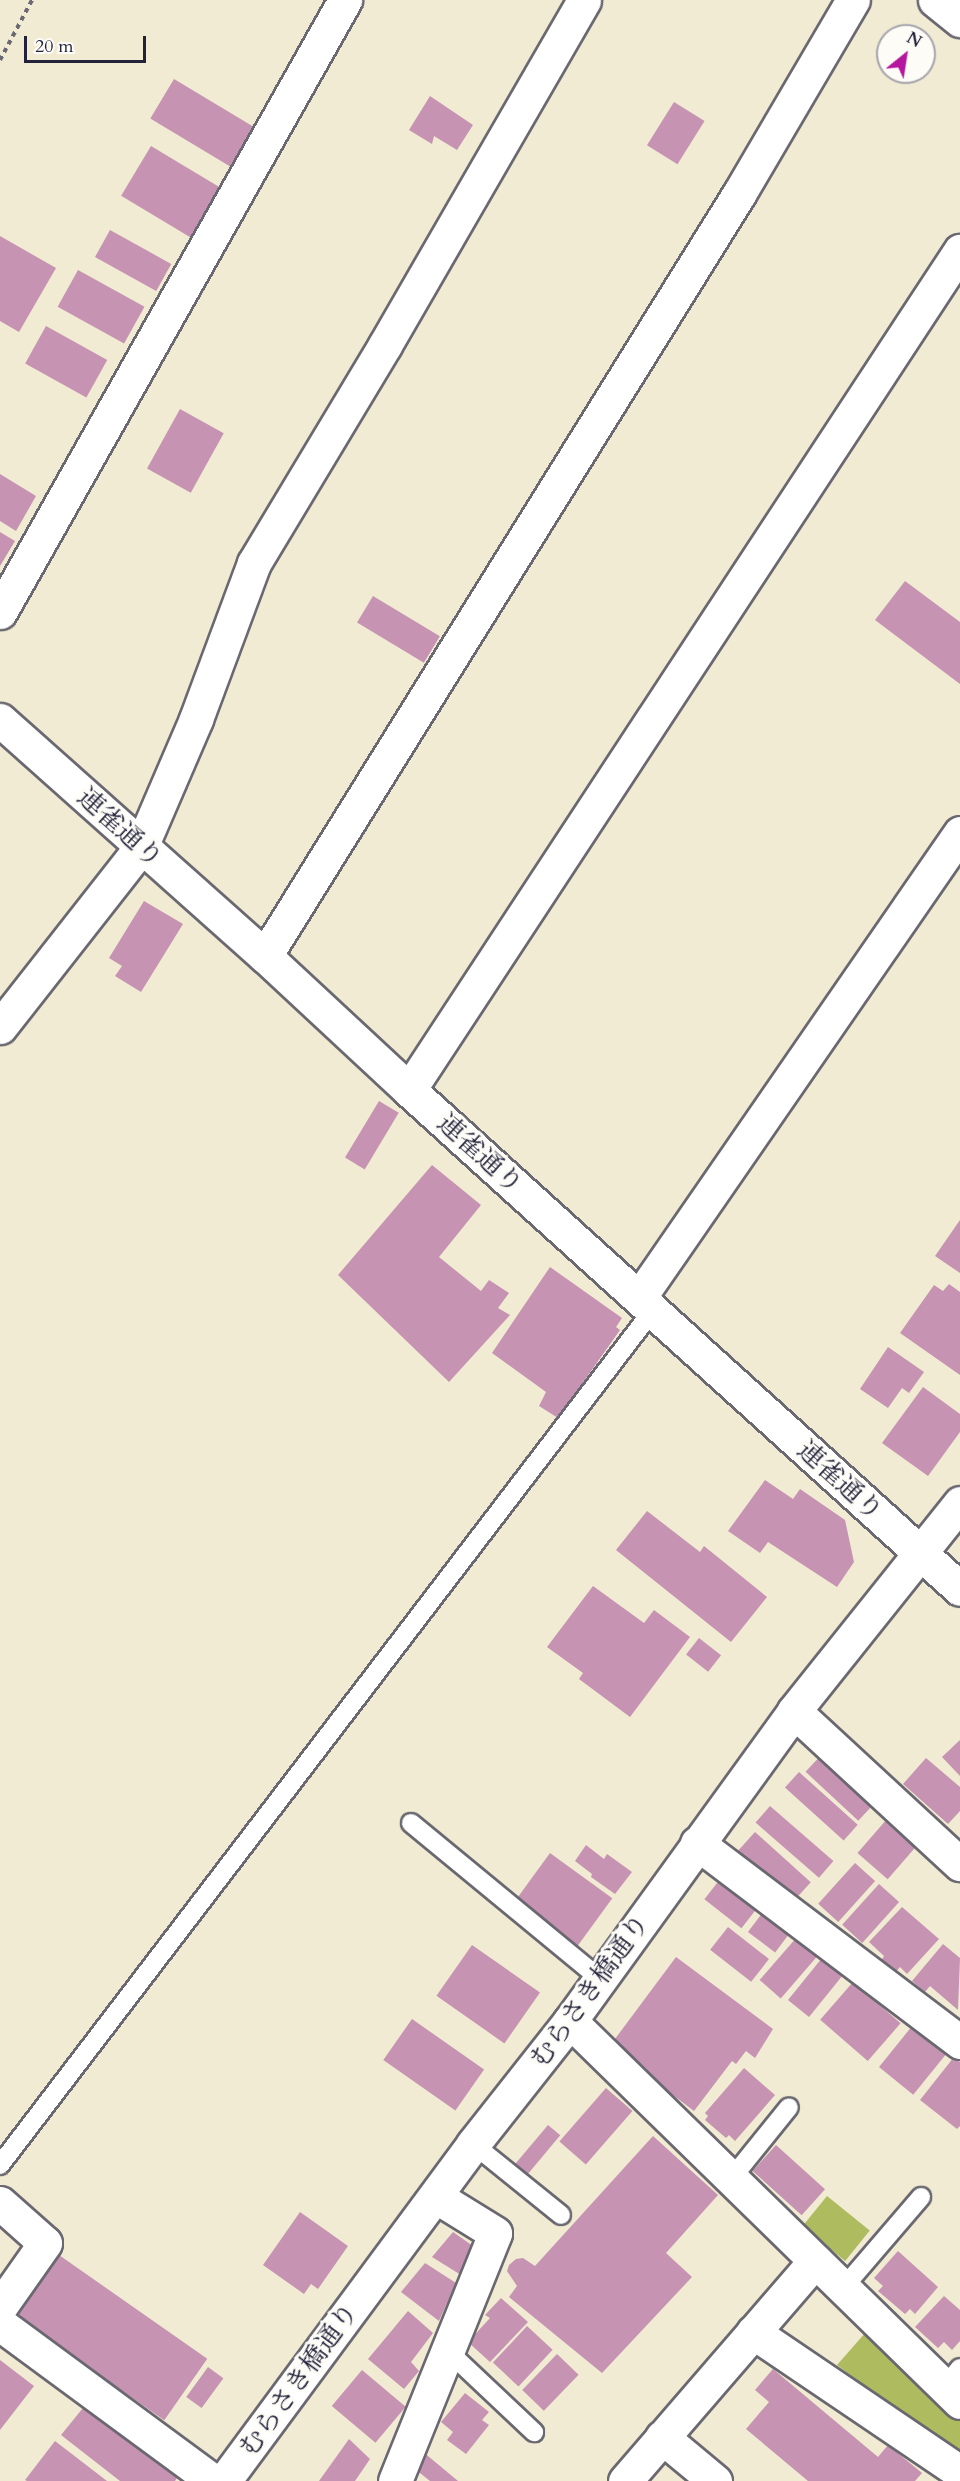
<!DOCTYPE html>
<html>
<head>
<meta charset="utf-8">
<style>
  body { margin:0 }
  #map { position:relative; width:960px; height:2481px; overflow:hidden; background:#f1ebd3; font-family:Cardo,"Noto Serif JP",serif }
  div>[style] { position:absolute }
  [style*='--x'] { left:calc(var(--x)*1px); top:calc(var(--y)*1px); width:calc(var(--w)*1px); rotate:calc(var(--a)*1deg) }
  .green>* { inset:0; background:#aebc5f; transform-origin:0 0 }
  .building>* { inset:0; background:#c693b2; transform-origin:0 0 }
  .path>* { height:4px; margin-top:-2px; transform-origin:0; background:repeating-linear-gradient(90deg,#6a6870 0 4.5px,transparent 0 9px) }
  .roads { filter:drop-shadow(2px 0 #6a6870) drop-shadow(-2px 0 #6a6870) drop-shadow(0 2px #6a6870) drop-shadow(0 -2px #6a6870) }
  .lane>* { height:18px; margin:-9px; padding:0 9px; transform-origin:9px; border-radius:9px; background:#fff }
  .street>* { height:33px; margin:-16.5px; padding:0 16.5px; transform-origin:16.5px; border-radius:16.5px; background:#fff }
  .secondary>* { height:33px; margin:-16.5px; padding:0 16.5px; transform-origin:16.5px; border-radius:16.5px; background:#fff }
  span { translate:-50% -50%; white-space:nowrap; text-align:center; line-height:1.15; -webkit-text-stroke:6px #fdfcf7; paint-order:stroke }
  .street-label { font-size:26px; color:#22223b }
  .north { position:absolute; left:876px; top:24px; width:60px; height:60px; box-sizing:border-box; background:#fdfcf7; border:2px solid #a5a5ac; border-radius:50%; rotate:30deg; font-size:16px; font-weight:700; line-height:24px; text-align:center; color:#22223b }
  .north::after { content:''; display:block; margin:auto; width:21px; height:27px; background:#b5179e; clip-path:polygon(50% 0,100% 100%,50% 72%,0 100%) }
  .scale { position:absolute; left:24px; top:36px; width:122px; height:27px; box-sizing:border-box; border:3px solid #22223b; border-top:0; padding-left:8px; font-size:18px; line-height:21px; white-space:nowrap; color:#22223b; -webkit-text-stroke:4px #fdfcf7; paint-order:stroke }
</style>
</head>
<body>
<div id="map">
  <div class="green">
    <div style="left:827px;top:2196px;width:55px;height:39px;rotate:39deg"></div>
    <div style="clip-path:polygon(866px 2332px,960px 2419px,960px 2451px,956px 2456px,837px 2365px)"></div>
  </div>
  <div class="building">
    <div style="left:174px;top:79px;width:99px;height:46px;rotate:31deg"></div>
    <div style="clip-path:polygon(430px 96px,473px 125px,457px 150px,434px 136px,432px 144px,409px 130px)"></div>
    <div style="left:674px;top:102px;width:36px;height:51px;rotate:32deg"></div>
    <div style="left:151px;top:146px;width:84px;height:58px;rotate:31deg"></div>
    <div style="left:110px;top:230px;width:70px;height:31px;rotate:29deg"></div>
    <div style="clip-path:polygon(0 236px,56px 268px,19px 332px,0 321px)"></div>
    <div style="left:78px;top:270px;width:76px;height:42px;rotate:29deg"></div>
    <div style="left:46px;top:326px;width:70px;height:43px;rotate:29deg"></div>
    <div style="left:180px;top:409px;width:50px;height:68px;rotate:29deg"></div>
    <div style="clip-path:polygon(0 474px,36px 496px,16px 531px,0 521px)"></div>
    <div style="clip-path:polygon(0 532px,15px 541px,0 566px)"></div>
    <div style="clip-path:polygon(905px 581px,960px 622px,960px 684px,875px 620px)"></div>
    <div style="left:373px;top:596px;width:78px;height:31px;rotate:31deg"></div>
    <div style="clip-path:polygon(144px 901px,183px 924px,141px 992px,115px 976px,122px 966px,109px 958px)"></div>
    <div style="left:379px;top:1101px;width:23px;height:66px;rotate:31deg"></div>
    <div style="clip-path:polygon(432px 1165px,481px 1205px,439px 1257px,481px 1291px,489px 1280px,509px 1293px,498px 1308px,510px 1315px,449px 1382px,338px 1275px)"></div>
    <div style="clip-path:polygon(960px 1220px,960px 1273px,935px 1256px)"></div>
    <div style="clip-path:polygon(550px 1267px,622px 1318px,616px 1327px,620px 1330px,558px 1418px,539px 1406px,546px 1392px,492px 1353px)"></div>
    <div style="clip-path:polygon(949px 1284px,960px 1292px,960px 1375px,900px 1333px,934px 1285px,943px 1291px)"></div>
    <div style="clip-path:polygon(888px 1347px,924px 1372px,909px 1393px,902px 1388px,888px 1408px,860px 1389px)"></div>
    <div style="clip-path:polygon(923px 1387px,960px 1414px,960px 1432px,928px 1476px,882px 1443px)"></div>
    <div style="clip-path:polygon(765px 1480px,793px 1499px,800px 1489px,845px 1520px,854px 1562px,837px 1587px,768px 1542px,760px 1553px,728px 1531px)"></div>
    <div style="clip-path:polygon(647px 1511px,700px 1552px,704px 1546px,767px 1597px,731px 1642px,616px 1550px)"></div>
    <div style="clip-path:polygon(593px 1586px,644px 1623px,654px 1610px,690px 1637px,630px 1717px,579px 1679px,583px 1673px,547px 1647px)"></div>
    <div style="left:699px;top:1638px;width:28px;height:21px;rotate:38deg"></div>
    <div style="clip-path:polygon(960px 1740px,960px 1776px,942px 1757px)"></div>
    <div style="left:824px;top:1752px;width:72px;height:27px;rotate:43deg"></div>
    <div style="clip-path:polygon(926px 1758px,960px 1787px,960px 1811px,948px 1824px,903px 1784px)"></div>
    <div style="left:799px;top:1772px;width:79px;height:21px;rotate:42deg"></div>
    <div style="left:770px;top:1806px;width:84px;height:22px;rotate:41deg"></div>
    <div style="left:887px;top:1819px;width:40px;height:45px;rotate:41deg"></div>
    <div style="left:755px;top:1832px;width:75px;height:25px;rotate:42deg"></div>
    <div style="clip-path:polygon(586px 1845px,604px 1859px,607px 1854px,632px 1872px,615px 1894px,591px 1877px,592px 1874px,575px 1861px)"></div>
    <div style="left:550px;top:1853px;width:77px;height:60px;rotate:36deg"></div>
    <div style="left:855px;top:1863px;width:27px;height:55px;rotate:42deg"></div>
    <div style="left:721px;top:1878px;width:47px;height:27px;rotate:38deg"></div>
    <div style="left:879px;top:1884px;width:27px;height:55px;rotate:42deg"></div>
    <div style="clip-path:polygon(902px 1907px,939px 1939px,907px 1974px,900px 1967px,895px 1973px,881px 1961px,884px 1956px,869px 1942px)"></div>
    <div style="left:763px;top:1912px;width:34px;height:25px;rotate:37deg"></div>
    <div style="left:728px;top:1927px;width:52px;height:29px;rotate:38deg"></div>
    <div style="left:797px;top:1937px;width:28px;height:57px;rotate:41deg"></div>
    <div style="clip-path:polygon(943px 1944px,960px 1958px,958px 2010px,930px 1986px,925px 1992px,912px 1981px)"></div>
    <div style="left:472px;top:1945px;width:83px;height:62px;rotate:35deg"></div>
    <div style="clip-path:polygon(676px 1957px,773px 2029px,755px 2058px,746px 2051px,736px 2064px,732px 2061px,694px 2111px,644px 2073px,647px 2069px,612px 2043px)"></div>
    <div style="left:822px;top:1958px;width:27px;height:54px;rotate:39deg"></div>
    <div style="left:853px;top:1982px;width:63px;height:50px;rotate:41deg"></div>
    <div style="left:412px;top:2019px;width:88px;height:50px;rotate:35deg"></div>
    <div style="left:913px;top:2025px;width:44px;height:54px;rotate:39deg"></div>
    <div style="clip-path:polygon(954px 2057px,960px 2062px,960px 2126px,957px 2129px,920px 2100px)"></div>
    <div style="clip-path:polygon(744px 2068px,775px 2095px,735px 2141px,729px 2135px,726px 2138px,705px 2120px,708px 2116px,705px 2113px)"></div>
    <div style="left:606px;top:2088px;width:35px;height:71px;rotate:41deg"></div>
    <div style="left:548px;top:2125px;width:16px;height:53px;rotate:40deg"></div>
    <div style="clip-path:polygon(653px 2136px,718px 2195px,666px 2253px,692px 2277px,602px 2373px,509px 2297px,517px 2286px,507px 2271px,509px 2265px,516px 2259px,523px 2258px,535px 2266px)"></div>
    <div style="left:776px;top:2145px;width:66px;height:35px;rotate:42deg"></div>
    <div style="clip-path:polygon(300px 2212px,348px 2246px,318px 2289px,311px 2284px,304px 2294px,263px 2265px)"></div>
    <div style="clip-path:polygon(453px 2232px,473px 2246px,461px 2275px,432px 2257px)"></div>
    <div style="clip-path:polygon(898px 2251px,938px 2287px,915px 2314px,910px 2309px,905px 2314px,878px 2291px,883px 2286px,874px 2278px)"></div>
    <div style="left:59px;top:2255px;width:181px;height:75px;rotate:35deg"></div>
    <div style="clip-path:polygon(425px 2263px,456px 2283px,439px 2321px,401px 2292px)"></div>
    <div style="clip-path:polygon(944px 2296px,960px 2310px,960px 2341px,952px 2350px,944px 2342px,938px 2348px,915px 2327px)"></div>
    <div style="clip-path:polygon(501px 2298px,528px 2322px,490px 2362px,468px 2342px,490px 2318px,485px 2315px)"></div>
    <div style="clip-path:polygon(408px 2311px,433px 2333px,411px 2362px,419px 2371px,404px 2389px,368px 2359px)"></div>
    <div style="left:527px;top:2326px;width:35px;height:50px;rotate:43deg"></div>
    <div style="left:557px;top:2354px;width:30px;height:50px;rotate:44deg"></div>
    <div style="clip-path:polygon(0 2360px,34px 2386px,0 2430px)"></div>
    <div style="left:208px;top:2367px;width:19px;height:37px;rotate:36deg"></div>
    <div style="clip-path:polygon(773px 2369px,878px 2457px,888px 2445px,922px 2473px,915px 2481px,808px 2481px,746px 2429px,769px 2402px,755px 2390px)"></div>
    <div style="left:362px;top:2370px;width:57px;height:47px;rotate:40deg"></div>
    <div style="clip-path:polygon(465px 2393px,489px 2412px,482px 2420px,489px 2425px,466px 2454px,447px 2440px,453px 2432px,441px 2422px)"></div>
    <div style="clip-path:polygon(87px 2403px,179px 2475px,175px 2481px,120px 2481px,61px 2435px)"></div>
    <div style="clip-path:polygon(349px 2439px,370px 2459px,355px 2481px,319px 2481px)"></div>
    <div style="clip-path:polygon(55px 2441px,107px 2481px,27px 2481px,25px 2480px)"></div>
    <div style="clip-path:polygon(422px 2451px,458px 2481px,430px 2481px,410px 2465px)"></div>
  </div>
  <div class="path">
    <div style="--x:0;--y:60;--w:68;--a:-61.9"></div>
  </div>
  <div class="roads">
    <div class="lane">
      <div style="--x:411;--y:1823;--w:245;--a:39.5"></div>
      <div style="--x:473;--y:2144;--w:113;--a:38.9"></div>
      <div style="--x:0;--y:2165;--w:1076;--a:-52.63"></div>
      <div style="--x:731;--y:2179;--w:92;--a:-51.1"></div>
      <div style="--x:843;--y:2288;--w:120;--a:-49.4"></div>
      <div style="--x:449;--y:2352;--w:117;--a:43.3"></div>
      <div style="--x:945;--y:2387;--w:24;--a:-52"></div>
    </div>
    <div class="street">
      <div style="--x:935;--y:0;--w:32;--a:39"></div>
      <div style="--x:0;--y:612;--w:703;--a:-60.59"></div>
      <div style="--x:265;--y:956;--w:897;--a:-58.12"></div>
      <div style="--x:739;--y:194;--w:225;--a:-59.6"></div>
      <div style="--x:0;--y:1027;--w:229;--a:-51.9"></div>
      <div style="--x:141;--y:847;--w:139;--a:-66.7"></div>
      <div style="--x:196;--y:719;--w:166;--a:-69.6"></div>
      <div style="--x:254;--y:563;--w:254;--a:-59"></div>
      <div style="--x:385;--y:345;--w:398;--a:-60"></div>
      <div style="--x:409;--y:1090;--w:1004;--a:-56.71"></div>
      <div style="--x:639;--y:1298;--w:565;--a:-55.38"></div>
      <div style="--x:794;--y:1711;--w:226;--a:42.7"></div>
      <div style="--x:697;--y:1843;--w:330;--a:37.1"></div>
      <div style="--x:570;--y:2021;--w:545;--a:44.33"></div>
      <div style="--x:0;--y:2203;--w:60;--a:41.6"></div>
      <div style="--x:45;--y:2243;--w:78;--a:125.1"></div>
      <div style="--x:0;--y:2324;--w:265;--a:36.4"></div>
      <div style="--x:753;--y:2332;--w:250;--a:34.1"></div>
      <div style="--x:662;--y:2437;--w:69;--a:39.7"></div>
      <div style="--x:395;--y:2481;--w:267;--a:-68"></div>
      <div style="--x:495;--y:2233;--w:70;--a:-148.3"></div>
      <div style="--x:625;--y:2481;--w:291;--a:-49.2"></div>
    </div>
    <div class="secondary">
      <div style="--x:0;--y:720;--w:355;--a:41.7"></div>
      <div style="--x:265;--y:956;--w:197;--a:42.9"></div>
      <div style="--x:409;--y:1090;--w:743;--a:42.16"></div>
      <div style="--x:224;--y:2481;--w:419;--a:-53.5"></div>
      <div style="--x:473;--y:2144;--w:157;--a:-51.7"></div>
      <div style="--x:570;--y:2021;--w:382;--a:-54.1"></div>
      <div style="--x:794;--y:1711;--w:266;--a:-51.4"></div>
    </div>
  </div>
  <div class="street-label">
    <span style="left:120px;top:828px;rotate:42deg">連雀通り</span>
    <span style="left:480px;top:1154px;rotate:42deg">連雀通り</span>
    <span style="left:840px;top:1481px;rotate:42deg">連雀通り</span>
    <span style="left:590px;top:1991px;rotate:-54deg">むらさき橋通り</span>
    <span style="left:299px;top:2380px;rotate:-54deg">むらさき橋通り</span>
  </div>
  <div class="north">N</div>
  <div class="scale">20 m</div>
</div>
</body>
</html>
